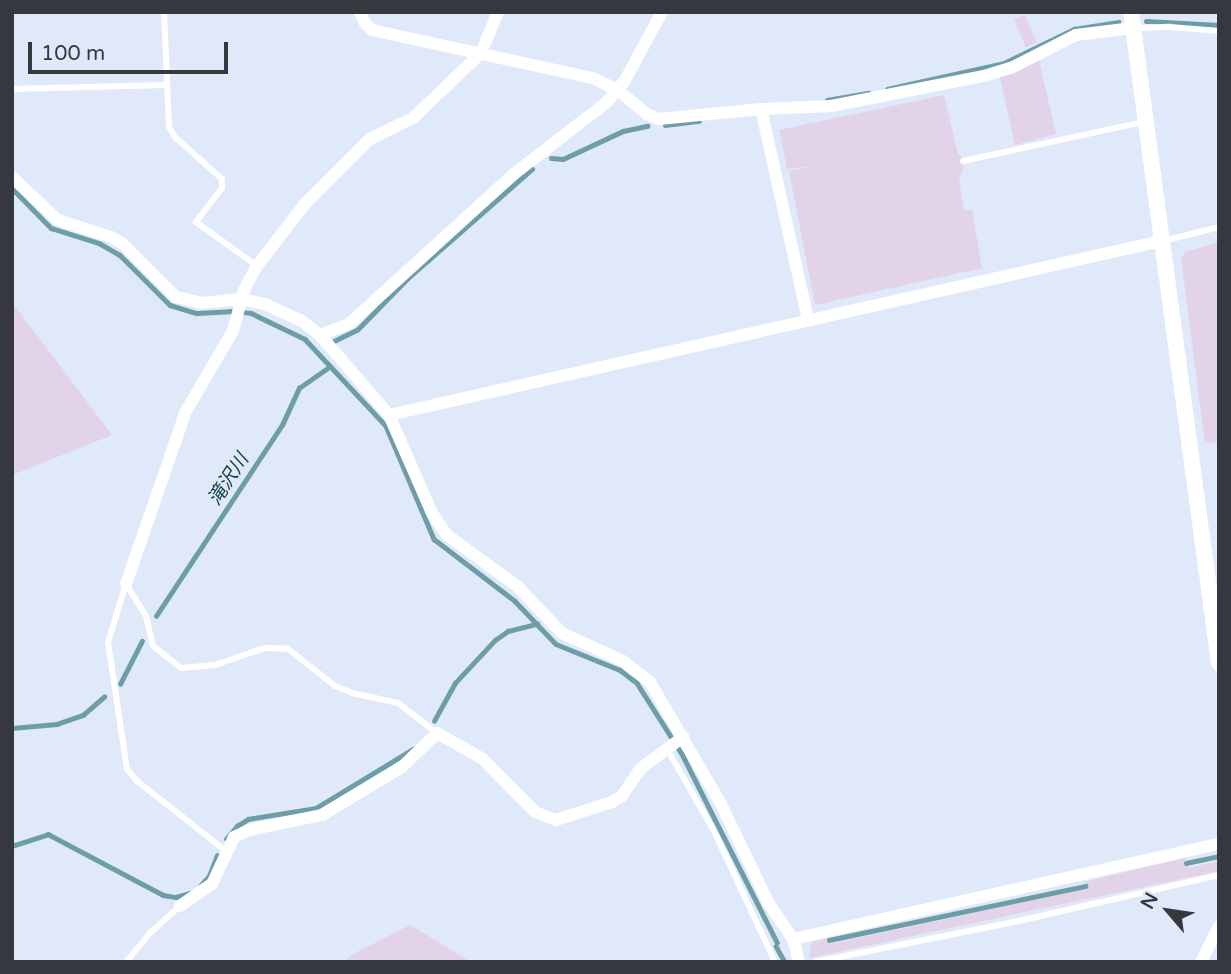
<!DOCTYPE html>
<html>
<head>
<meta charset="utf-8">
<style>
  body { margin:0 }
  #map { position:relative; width:1231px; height:974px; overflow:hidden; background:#e0e9fa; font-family:"Varela Round","Noto Sans JP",sans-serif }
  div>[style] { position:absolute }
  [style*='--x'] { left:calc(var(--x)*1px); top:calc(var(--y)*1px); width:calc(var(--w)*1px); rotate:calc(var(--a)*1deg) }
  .green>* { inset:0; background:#e2d3e8; transform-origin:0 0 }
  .stream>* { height:4.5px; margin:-2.25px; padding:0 2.25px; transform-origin:2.25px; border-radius:2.25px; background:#6e9ea5 }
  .service>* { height:6px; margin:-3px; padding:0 3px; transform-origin:3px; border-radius:3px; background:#fff }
  .minor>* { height:12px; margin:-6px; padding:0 6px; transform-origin:6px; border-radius:6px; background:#fff }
  .tertiary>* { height:16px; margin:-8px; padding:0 8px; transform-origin:8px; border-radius:8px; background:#fff }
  span { translate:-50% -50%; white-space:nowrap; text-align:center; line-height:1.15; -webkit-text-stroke:5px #e0e9fa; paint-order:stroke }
  .water-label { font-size:19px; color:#123f46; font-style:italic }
  .frame { position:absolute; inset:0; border:14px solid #35383f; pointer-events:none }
  .north { position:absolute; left:1133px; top:876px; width:70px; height:70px; -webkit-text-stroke:5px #e0e9fa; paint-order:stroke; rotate:299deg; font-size:19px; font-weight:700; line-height:28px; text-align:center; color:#35383f }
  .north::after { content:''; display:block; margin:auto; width:24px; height:32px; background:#35383f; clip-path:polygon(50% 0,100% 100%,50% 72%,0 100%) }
  .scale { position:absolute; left:28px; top:42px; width:200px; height:32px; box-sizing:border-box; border:4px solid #35383f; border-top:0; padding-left:9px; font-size:21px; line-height:24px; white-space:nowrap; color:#35383f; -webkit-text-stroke:5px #e0e9fa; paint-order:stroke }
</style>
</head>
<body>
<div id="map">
  <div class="green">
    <div style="left:1025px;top:15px;width:30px;height:12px;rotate:67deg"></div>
    <div style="clip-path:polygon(1039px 60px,1056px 134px,1015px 145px,1000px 78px)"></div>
    <div style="clip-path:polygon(944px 95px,958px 154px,961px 155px,964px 167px,959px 179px,964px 210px,972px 210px,982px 268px,815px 305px,789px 171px,813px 166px,787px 169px,779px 130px)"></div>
    <div style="clip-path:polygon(1219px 242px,1219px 442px,1205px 443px,1181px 258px,1185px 252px)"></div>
    <div style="clip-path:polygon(12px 302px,112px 435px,12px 475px)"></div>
    <div style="clip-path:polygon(1185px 858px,1188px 868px,1219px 861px,1219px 871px,809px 958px,812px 942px,829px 938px,830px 944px,1085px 889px,1084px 882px)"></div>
    <div style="clip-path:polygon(410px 925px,471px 962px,344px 962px,353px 954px)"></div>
  </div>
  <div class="stream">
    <div style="--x:1146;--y:21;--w:73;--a:3.1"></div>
    <div style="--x:887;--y:89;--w:120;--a:-12.5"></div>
    <div style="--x:1004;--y:63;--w:78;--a:-25.9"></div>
    <div style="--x:1074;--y:29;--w:45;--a:-9"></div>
    <div style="--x:827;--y:100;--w:42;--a:-9.7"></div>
    <div style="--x:665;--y:125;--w:34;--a:-7"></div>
    <div style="--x:551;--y:158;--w:12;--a:5"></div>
    <div style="--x:563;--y:159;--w:66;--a:-25"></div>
    <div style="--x:623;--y:131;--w:25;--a:-12"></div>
    <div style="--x:12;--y:188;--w:56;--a:45.7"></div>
    <div style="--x:51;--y:228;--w:50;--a:17.4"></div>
    <div style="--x:99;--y:243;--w:24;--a:30"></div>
    <div style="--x:120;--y:255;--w:71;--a:45"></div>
    <div style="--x:170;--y:305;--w:28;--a:17"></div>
    <div style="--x:197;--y:313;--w:33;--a:-3"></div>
    <div style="--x:230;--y:311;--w:21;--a:5"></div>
    <div style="--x:251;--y:313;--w:60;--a:25.7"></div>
    <div style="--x:305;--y:339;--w:119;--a:47"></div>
    <div style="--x:386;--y:426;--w:123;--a:67"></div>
    <div style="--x:434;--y:539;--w:102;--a:37.4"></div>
    <div style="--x:515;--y:601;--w:59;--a:46.4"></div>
    <div style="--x:556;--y:644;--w:69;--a:22.1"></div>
    <div style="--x:620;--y:670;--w:21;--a:37"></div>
    <div style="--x:637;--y:683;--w:84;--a:57.6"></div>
    <div style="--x:682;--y:754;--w:211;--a:63.2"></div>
    <div style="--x:334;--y:341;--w:25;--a:-26"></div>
    <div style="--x:357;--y:330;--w:73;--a:-45.6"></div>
    <div style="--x:408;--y:278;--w:165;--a:-41.3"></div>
    <div style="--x:156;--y:616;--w:229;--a:-56.6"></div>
    <div style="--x:282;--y:425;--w:41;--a:-65.3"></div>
    <div style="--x:299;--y:388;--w:37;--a:-35"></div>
    <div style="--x:120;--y:684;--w:48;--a:-62.9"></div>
    <div style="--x:434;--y:721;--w:43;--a:-61.1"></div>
    <div style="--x:455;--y:683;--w:59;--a:-47.1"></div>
    <div style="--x:495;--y:640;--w:16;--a:-35"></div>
    <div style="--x:508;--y:631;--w:30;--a:-14"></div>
    <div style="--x:12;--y:728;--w:45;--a:-5.1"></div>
    <div style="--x:57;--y:724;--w:28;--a:-19"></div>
    <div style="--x:83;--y:715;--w:28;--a:-41"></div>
    <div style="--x:226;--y:839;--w:17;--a:-50"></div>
    <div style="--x:237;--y:826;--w:13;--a:-32"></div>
    <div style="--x:248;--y:819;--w:69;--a:-9.2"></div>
    <div style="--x:316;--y:808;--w:114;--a:-31.3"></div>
    <div style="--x:12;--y:846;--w:38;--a:-18"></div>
    <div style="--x:48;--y:834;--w:130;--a:27.9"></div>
    <div style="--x:163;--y:895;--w:13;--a:9"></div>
    <div style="--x:176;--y:897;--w:15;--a:-16"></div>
    <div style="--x:1186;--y:863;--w:34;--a:-12"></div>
    <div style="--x:200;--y:886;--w:13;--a:-48"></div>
    <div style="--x:209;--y:876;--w:22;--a:-69"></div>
    <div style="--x:829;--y:940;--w:262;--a:-11.9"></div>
    <div style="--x:776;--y:946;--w:18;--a:61"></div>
  </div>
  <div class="service">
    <div style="--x:164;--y:12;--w:115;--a:87.5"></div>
    <div style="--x:169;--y:127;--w:12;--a:59"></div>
    <div style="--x:175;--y:137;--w:63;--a:41.8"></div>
    <div style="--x:222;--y:179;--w:9;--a:90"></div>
    <div style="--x:222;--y:188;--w:43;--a:127.4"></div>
    <div style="--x:196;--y:222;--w:75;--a:35.8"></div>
    <div style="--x:1135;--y:28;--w:35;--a:-2"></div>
    <div style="--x:1170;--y:27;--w:49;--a:4.7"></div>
    <div style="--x:12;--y:89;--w:154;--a:-1.5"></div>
    <div style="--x:963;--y:161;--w:185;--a:-12.2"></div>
    <div style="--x:1163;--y:241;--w:58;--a:-14"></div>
    <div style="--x:126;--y:584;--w:38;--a:58"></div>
    <div style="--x:146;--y:616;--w:31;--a:77"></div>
    <div style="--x:153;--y:646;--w:36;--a:38"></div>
    <div style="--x:181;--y:668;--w:34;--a:-5"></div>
    <div style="--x:215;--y:665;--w:53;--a:-18.8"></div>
    <div style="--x:265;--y:648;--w:23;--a:2"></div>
    <div style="--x:288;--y:649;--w:60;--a:38.2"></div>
    <div style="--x:335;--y:686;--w:18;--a:22"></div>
    <div style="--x:352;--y:693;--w:47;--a:12.3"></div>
    <div style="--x:398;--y:703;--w:49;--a:37.6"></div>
    <div style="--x:126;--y:584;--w:61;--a:107.2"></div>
    <div style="--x:108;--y:642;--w:128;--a:81.5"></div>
    <div style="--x:127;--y:769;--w:16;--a:50"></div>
    <div style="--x:137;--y:781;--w:113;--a:38.2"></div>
    <div style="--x:667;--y:749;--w:95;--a:60.2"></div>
    <div style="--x:714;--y:831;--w:145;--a:65"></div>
    <div style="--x:126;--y:962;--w:38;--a:-50"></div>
    <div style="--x:150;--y:933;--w:40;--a:-42"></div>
    <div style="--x:815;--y:962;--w:212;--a:-11.4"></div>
    <div style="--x:1023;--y:920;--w:201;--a:-12.9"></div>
  </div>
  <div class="minor">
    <div style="--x:360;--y:12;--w:12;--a:66"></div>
    <div style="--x:365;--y:23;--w:10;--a:45"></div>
    <div style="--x:372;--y:30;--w:226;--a:12.3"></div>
    <div style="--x:593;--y:78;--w:28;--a:26"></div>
    <div style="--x:618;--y:90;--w:38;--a:40"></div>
    <div style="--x:647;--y:114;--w:13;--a:23"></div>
    <div style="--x:659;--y:119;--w:102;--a:-5.6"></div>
    <div style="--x:761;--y:109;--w:70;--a:-2.5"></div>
    <div style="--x:831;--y:106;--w:156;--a:-11.1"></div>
    <div style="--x:984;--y:76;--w:28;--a:-17"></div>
    <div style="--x:1011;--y:68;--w:73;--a:-26.9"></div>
    <div style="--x:1076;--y:35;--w:57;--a:-7"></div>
    <div style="--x:761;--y:109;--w:216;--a:77.4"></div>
    <div style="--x:12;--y:177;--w:63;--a:43.1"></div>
    <div style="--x:58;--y:220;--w:56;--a:17.8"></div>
    <div style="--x:111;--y:237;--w:13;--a:29"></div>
    <div style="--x:122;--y:243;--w:76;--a:45"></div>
    <div style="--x:176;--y:297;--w:26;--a:13"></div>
    <div style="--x:201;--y:303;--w:41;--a:-5.6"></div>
    <div style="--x:242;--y:299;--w:26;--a:13"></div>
    <div style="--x:267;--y:305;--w:38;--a:25"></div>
    <div style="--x:302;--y:321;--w:23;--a:38"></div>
    <div style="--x:320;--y:335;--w:106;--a:49.2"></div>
    <div style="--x:389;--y:415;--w:107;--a:66.3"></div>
    <div style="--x:432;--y:513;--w:27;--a:56"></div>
    <div style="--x:447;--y:535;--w:87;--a:36.1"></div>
    <div style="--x:517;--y:586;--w:65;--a:46.2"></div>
    <div style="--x:562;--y:633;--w:67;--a:24.7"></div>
    <div style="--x:623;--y:661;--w:34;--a:38"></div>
    <div style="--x:650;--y:682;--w:141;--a:59.8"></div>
    <div style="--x:721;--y:804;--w:109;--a:64.4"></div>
    <div style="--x:768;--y:902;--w:45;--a:56"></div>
    <div style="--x:793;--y:939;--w:24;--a:75"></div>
    <div style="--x:320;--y:335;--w:31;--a:-21"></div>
    <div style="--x:349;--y:324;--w:223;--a:-42.3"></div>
    <div style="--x:514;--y:174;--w:118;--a:-37.7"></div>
    <div style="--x:607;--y:102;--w:26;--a:-50"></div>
    <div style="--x:624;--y:82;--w:80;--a:-61.5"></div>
    <div style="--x:389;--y:415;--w:791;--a:-12.7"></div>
    <div style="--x:126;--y:584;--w:183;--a:-70.9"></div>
    <div style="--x:186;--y:411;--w:93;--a:-59.6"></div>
    <div style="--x:233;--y:331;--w:42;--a:-75"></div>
    <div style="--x:244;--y:290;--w:27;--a:-62"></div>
    <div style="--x:257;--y:266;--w:77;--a:-52.4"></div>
    <div style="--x:304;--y:205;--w:93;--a:-45"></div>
    <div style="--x:370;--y:139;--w:48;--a:-26"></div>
    <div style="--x:413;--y:118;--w:94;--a:-43.7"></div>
    <div style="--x:481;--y:53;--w:44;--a:-67.5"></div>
    <div style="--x:180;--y:906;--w:39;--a:-35"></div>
    <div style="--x:212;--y:884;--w:52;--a:-64.9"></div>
    <div style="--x:234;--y:837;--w:17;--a:-25"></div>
    <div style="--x:249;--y:830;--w:75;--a:-11.6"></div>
    <div style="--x:322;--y:815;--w:93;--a:-31"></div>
    <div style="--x:402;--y:767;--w:49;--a:-44.2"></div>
    <div style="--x:437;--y:733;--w:53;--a:29.5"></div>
    <div style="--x:483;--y:759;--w:74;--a:45.5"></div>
    <div style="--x:535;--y:812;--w:22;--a:21"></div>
    <div style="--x:556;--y:820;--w:59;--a:-17.8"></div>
    <div style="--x:612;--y:802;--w:12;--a:-31"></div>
    <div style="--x:622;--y:796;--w:32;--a:-56"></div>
    <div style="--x:640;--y:769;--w:54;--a:-36.7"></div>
    <div style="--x:793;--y:939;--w:436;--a:-12.6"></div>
    <div style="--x:1201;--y:962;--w:40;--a:-63.4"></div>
  </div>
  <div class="tertiary">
    <div style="--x:1131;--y:12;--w:657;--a:82.3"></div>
  </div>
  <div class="water-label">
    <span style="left:229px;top:480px;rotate:-57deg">滝沢川</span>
  </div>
  <div class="frame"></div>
  <div class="north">N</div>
  <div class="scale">100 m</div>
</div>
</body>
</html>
